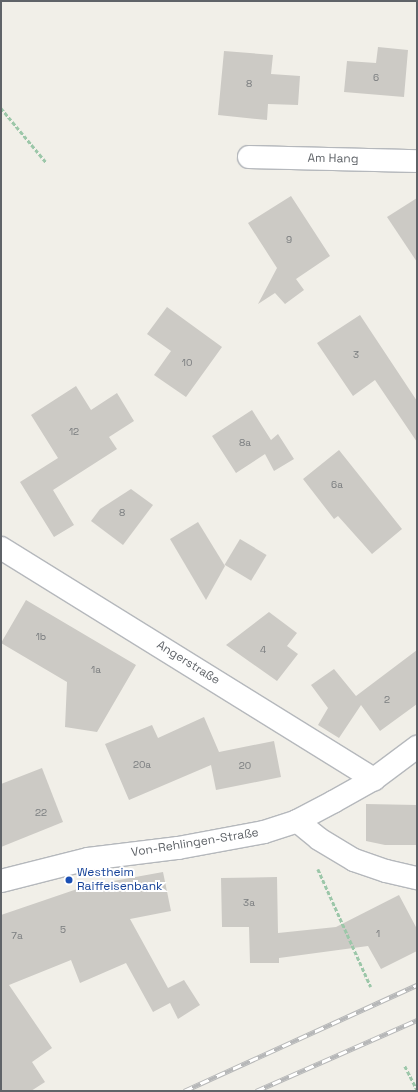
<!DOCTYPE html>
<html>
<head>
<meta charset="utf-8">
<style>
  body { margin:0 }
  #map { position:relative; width:418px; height:1092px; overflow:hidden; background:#f1efe8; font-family:"Space Grotesk",sans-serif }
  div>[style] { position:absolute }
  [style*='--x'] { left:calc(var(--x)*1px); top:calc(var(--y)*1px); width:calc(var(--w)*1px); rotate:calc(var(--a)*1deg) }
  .building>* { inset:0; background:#cccac5; transform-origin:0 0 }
  .path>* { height:2.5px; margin-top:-1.25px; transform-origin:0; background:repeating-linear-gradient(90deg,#9cc7a9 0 4px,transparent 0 6px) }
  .roads { filter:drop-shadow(1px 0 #b5b8bc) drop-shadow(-1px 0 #b5b8bc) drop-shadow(0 1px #b5b8bc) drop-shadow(0 -1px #b5b8bc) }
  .street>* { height:22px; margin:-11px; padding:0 11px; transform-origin:11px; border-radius:11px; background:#fff }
  .secondary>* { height:22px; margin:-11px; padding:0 11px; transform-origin:11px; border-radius:11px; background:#fff }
  .rail>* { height:4.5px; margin-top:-2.25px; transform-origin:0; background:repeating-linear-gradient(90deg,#fff 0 9px,#b6b7b8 0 18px); box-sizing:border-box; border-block:1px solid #b6b7b8 }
  .dots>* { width:11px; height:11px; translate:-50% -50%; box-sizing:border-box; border:2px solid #fff; border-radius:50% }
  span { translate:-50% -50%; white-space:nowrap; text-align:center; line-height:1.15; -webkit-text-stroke:4px #fff; paint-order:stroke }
  .number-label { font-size:10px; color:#7a7d7f }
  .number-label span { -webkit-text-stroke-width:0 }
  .street-label { font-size:12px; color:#5f6368 }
  .transit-label { font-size:12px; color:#164399 }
  .left { translate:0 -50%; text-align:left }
  .frame { position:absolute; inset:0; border:2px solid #5f6368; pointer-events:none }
</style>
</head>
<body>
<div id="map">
  <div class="building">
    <div style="clip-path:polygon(378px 47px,408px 50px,404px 97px,344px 92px,347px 61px,376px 63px)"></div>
    <div style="clip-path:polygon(224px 51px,273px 55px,271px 74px,300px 76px,298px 105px,268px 104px,267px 120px,218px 115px)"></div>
    <div style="clip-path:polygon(291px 196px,330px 256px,296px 279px,304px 290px,285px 304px,275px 293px,258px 304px,277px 268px,248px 223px)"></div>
    <div style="clip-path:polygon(417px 198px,417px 262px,387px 217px)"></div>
    <div style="clip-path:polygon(167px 307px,222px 347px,186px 397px,154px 375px,171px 351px,147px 334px)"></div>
    <div style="clip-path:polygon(360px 315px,417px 401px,417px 442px,375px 380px,353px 396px,317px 343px)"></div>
    <div style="clip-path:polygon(76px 386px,91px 410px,117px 393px,134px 421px,109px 437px,117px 449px,53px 490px,74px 525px,54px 537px,20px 482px,58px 458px,31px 415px)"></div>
    <div style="clip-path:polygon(252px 410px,271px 440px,278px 434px,294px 459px,274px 471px,265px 454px,236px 473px,212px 436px)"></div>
    <div style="clip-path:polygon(339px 450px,402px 529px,372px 554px,338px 516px,334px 519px,303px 479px)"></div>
    <div style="clip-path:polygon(131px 489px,153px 505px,123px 545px,91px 521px,100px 509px)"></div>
    <div style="clip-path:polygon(198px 522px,225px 566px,206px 600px,170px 539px)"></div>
    <div style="left:240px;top:539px;width:31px;height:30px;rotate:31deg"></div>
    <div style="clip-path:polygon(26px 600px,136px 665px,97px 732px,65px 727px,67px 682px,1px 643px)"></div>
    <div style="clip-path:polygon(269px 612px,297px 633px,287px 646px,298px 654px,277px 681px,226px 645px)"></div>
    <div style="clip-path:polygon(417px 650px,417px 704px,380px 731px,361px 705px,339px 738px,318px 725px,328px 708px,311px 685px,334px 669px,356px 696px)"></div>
    <div style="clip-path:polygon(204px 717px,219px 752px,274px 741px,281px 777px,216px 790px,211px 765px,129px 800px,105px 744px,152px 725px,158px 738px)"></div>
    <div style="clip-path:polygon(42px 768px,63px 822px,1px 847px,1px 784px)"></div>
    <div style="clip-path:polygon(366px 804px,417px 805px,417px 845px,385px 845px,366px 841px)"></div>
    <div style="clip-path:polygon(163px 872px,171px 911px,130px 919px,168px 988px,184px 980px,200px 1005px,178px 1019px,170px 1003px,153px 1012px,126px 963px,80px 983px,71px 960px,9px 985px,52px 1048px,32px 1062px,45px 1082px,31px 1091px,1px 1091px,1px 915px,86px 886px)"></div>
    <div style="clip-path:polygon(277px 877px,278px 933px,336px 927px,399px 895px,417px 929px,417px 951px,381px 969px,368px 946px,279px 958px,279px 963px,250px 963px,249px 927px,222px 927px,221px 878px)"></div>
  </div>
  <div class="path">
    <div style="--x:1;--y:108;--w:70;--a:50.2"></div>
    <div style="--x:318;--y:869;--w:129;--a:65.8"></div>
    <div style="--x:405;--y:1066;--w:27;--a:63"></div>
  </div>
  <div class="roads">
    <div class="street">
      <div style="--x:249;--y:157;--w:168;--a:1.4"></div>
      <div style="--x:1;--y:548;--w:439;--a:31.8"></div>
      <div style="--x:297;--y:821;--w:28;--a:39"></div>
      <div style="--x:319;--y:839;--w:41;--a:31"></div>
      <div style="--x:354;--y:860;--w:34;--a:19"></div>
      <div style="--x:386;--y:871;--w:32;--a:13"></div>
    </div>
    <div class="secondary">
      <div style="--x:1;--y:881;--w:90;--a:-14.2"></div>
      <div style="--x:88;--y:859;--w:91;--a:-7"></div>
      <div style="--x:178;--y:848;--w:87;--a:-10.5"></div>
      <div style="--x:264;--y:832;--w:35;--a:-18"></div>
      <div style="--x:297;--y:821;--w:41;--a:-27.8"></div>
      <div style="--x:333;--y:802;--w:47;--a:-29.3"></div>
      <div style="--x:374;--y:779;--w:54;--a:-36.7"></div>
    </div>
  </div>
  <div class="rail">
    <div style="--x:184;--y:1091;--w:256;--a:-24.5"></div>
    <div style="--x:256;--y:1091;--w:176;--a:-23.8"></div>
  </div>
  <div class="dots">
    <div style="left:69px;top:880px;background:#1a4fb4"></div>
  </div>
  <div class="number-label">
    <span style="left:376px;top:78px">6</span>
    <span style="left:249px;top:84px">8</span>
    <span style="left:289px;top:240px">9</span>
    <span style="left:356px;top:355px">3</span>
    <span style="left:187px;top:363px">10</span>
    <span style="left:74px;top:432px">12</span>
    <span style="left:245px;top:443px">8a</span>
    <span style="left:337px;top:485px">6a</span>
    <span style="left:122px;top:513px">8</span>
    <span style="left:41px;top:637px">1b</span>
    <span style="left:263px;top:650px">4</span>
    <span style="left:96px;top:670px">1a</span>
    <span style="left:387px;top:700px">2</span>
    <span style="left:142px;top:765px">20a</span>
    <span style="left:245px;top:766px">20</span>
    <span style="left:41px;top:813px">22</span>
    <span style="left:249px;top:903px">3a</span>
    <span style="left:63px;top:930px">5</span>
    <span style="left:378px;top:934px">1</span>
    <span style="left:17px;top:936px">7a</span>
  </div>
  <div class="street-label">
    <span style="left:333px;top:159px;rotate:1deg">Am Hang</span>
    <span style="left:188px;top:663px;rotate:32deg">Angerstraße</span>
    <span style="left:195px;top:843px;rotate:-9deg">Von-Rehlingen-Straße</span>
  </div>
  <div class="transit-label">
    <span class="left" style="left:77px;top:880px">Westheim<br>Raiffeisenbank</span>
  </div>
  <div class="frame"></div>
</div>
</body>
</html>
